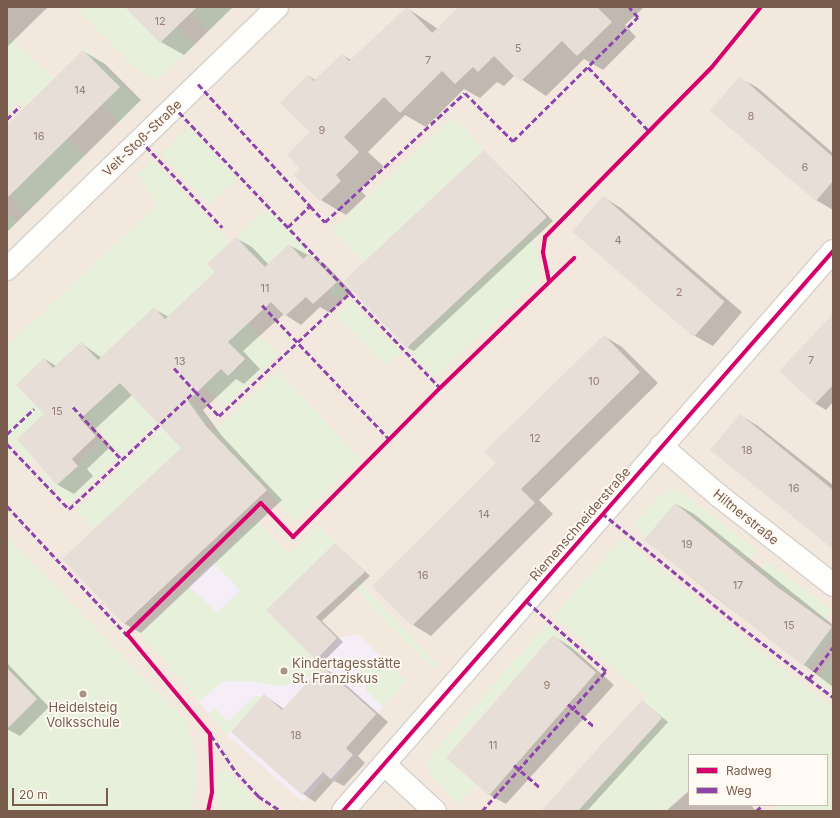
<!DOCTYPE html>
<html>
<head>
<meta charset="utf-8">
<style>
  body { margin:0 }
  #map { position:relative; width:840px; height:818px; overflow:hidden; background:#f9f5f0; font-family:Inter,sans-serif }
  div>[style] { position:absolute }
  [style*='--x'] { left:calc(var(--x)*1px); top:calc(var(--y)*1px); width:calc(var(--w)*1px); rotate:calc(var(--a)*1deg) }
  .residential>* { inset:0; background:#f2e8de }
  .education>* { inset:0; background:#f6eef6 }
  .green>* { inset:0; background:#e7f0db; transform-origin:0 0 }
  .shadow>* { inset:0; background:#0003 }
  .building>* { inset:0; background:#e6ded7; transform-origin:0 0 }
  .roads { filter:drop-shadow(1px 0 #d7d1cb) drop-shadow(-1px 0 #d7d1cb) drop-shadow(0 1px #d7d1cb) drop-shadow(0 -1px #d7d1cb) }
  .minor>* { height:22px; margin:-11px; padding:0 11px; transform-origin:11px; border-radius:11px; background:#fefefd }
  .quiet>* { height:3px; margin-top:-1.5px; transform-origin:0; background:repeating-linear-gradient(90deg,#8e44ad 0 6px,transparent 0 9px) }
  .cycleway>* { height:4px; margin:-2px; padding:0 2px; transform-origin:2px; border-radius:2px; background:#d6006c }
  .dots>* { width:11px; height:11px; translate:-50% -50%; box-sizing:border-box; border:2px solid #fffaf3; border-radius:50% }
  span { translate:-50% -50%; white-space:nowrap; text-align:center; line-height:1.15; -webkit-text-stroke:3.5px #fffaf3; paint-order:stroke }
  .number-label { font-size:11px; color:#977e72 }
  .number-label span { -webkit-text-stroke-width:0 }
  .street-label { font-size:13px; color:#7a5c4d }
  .poi-label { font-size:13px; color:#7a5c4d }
  .left { translate:0 -50%; text-align:left }
  .frame { position:absolute; inset:0; border:8px solid #7a5c4d; pointer-events:none }
  .legend { position:absolute; left:688px; top:754px; width:140px; height:52px; box-sizing:border-box; background:#fffaf3; border:1px solid #cabbb1; margin:0; padding:5px 7px; list-style:none; font-size:12px; color:#7a5c4d }
  .legend li { display:flex; align-items:center; gap:8px; height:20px }
  .legend b { width:20px; border:1px solid #cabbb1 }
  .scale { position:absolute; left:12px; top:788px; width:96px; height:18px; box-sizing:border-box; border:2px solid #7a5c4d; border-top:0; padding-left:5px; font-size:12px; line-height:14px; white-space:nowrap; color:#7a5c4d; -webkit-text-stroke:3px #fffaf3; paint-order:stroke }
</style>
</head>
<body>
<div id="map">
  <div class="residential">
    <div style="clip-path:polygon(evenodd,7px 7px,833px 7px,833px 811px,7px 811px,7px 7px,689px 755px,827px 755px,827px 805px,689px 805px,689px 755px)"></div>
  </div>
  <div class="education">
    <div style="clip-path:polygon(256px 520px,289px 554px,318px 526px,335px 543px,266px 610px,316px 660px,337px 638px,358px 634px,406px 681px,339px 756px,348px 765px,334px 782px,326px 776px,303px 802px,227px 735px,141px 633px)"></div>
  </div>
  <div class="green">
    <div style="clip-path:polygon(75px 7px,125px 7px,176px 27px,196px 45px,157px 80px,137px 70px)"></div>
    <div style="clip-path:polygon(196px 7px,234px 7px,209px 32px,190px 13px)"></div>
    <div style="clip-path:polygon(8px 37px,54px 78px,25px 107px,20px 101px,7px 113px)"></div>
    <div style="clip-path:polygon(87px 48px,140px 102px,119px 124px,101px 106px,120px 87px,83px 50px)"></div>
    <div style="clip-path:polygon(458px 121px,484px 150px,364px 263px,332px 230px,447px 122px)"></div>
    <div style="left:189px;top:127px;width:71px;height:38px;rotate:47deg"></div>
    <div style="left:69px;top:138px;width:25px;height:83px;rotate:47deg"></div>
    <div style="clip-path:polygon(152px 160px,230px 243px,207px 264px,215px 272px,179px 333px,154px 307px,107px 369px,81px 342px,53px 367px,44px 358px,16px 385px,44px 414px,17px 439px,34px 457px,28px 462px,7px 439px,7px 346px,154px 208px,154px 199px,138px 174px)"></div>
    <div style="clip-path:polygon(7px 211px,18px 222px,7px 233px)"></div>
    <div style="clip-path:polygon(262px 213px,272px 213px,347px 291px,337px 300px,328px 291px,335px 284px,320px 268px,321px 266px,309px 254px,303px 259px,289px 244px,265px 267px,236px 237px)"></div>
    <div style="clip-path:polygon(547px 217px,551px 221px,534px 238px,541px 278px,435px 378px,407px 349px)"></div>
    <div style="left:351px;top:301px;width:72px;height:20px;rotate:46deg"></div>
    <div style="clip-path:polygon(248px 323px,278px 355px,226px 404px,220px 403px,203px 386px,221px 369px,228px 376px,245px 359px,228px 342px)"></div>
    <div style="left:278px;top:371px;width:121px;height:90px;rotate:47deg"></div>
    <div style="clip-path:polygon(120px 383px,157px 423px,127px 452px,120px 453px,84px 415px)"></div>
    <div style="left:190px;top:401px;width:29px;height:158px;rotate:46deg"></div>
    <div style="clip-path:polygon(99px 441px,117px 459px,72px 501px,64px 500px,40px 475px,44px 472px,57px 485px)"></div>
    <div style="clip-path:polygon(671px 489px,681px 491px,757px 551px,748px 562px,676px 503px,646px 537px,633px 526px,660px 495px)"></div>
    <div style="clip-path:polygon(256px 520px,289px 554px,318px 526px,335px 543px,266px 610px,316px 660px,332px 662px,309px 677px,283px 686px,247px 681px,224px 681px,199px 701px,141px 633px,189px 586px,217px 613px,240px 591px,213px 561px)"></div>
    <div style="clip-path:polygon(7px 537px,186px 721px,195px 754px,197px 779px,192px 811px,7px 811px,7px 729px,37px 699px,7px 668px)"></div>
    <div style="clip-path:polygon(623px 538px,749px 642px,833px 708px,833px 811px,772px 811px,775px 805px,827px 805px,827px 755px,689px 755px,689px 790px,664px 811px,578px 811px,662px 718px,642px 700px,644px 695px,553px 616px)"></div>
    <div style="left:766px;top:560px;width:83px;height:13px;rotate:37deg"></div>
    <div style="clip-path:polygon(356px 579px,438px 665px,434px 669px,388px 625px,361px 593px,353px 583px)"></div>
    <div style="clip-path:polygon(547px 624px,577px 651px,574px 654px,553px 635px,445px 757px,476px 784px,458px 805px,430px 774px,427px 765px,431px 755px)"></div>
    <div style="clip-path:polygon(832px 627px,833px 634px,806px 669px,803px 666px)"></div>
    <div style="clip-path:polygon(382px 658px,406px 681px,383px 707px,367px 691px,360px 670px)"></div>
    <div style="clip-path:polygon(833px 658px,833px 692px,817px 681px)"></div>
    <div style="clip-path:polygon(263px 696px,227px 735px,209px 714px,215px 708px,229px 722px,253px 697px)"></div>
    <div style="clip-path:polygon(228px 770px,255px 802px,268px 811px,217px 811px,220px 772px)"></div>
  </div>
  <div class="shadow">
    <div style="clip-path:polygon(7px 7px,48px 7px,7px 47px)"></div>
    <div style="clip-path:polygon(126px 7px,233px 7px,184px 55px,161px 42px)"></div>
    <div style="clip-path:polygon(495px 7px,643px 8px,625px 25px,636px 37px,603px 70px,584px 59px,546px 96px,515px 75px,504px 86px,497px 82px,480px 98px,464px 89px,426px 127px,405px 115px,368px 152px,384px 167px,360px 190px,366px 196px,346px 215px,321px 200px,295px 175px,302px 169px,312px 132px,309px 76px,315px 80px,342px 55px,351px 60px,407px 8px,438px 29px)"></div>
    <div style="clip-path:polygon(83px 51px,105px 64px,141px 100px,7px 232px,7px 126px)"></div>
    <div style="clip-path:polygon(740px 78px,758px 88px,833px 153px,833px 210px,816px 200px)"></div>
    <div style="clip-path:polygon(484px 151px,553px 221px,414px 351px,408px 348px)"></div>
    <div style="clip-path:polygon(603px 197px,621px 208px,742px 312px,713px 346px,695px 336px,574px 231px)"></div>
    <div style="clip-path:polygon(236px 238px,252px 247px,269px 265px,289px 245px,325px 264px,352px 292px,330px 313px,320px 307px,301px 325px,284px 314px,243px 351px,260px 369px,244px 384px,236px 379px,203px 410px,222px 436px,282px 500px,141px 633px,125px 624px,64px 559px,182px 448px,132px 395px,95px 429px,111px 446px,87px 469px,93px 476px,74px 494px,58px 485px,18px 439px,45px 414px,45px 359px,56px 366px,81px 343px,102px 358px,154px 309px,169px 317px,216px 272px)"></div>
    <div style="clip-path:polygon(833px 316px,833px 402px,826px 410px,816px 404px,781px 371px)"></div>
    <div style="clip-path:polygon(604px 336px,622px 347px,658px 383px,539px 500px,553px 514px,431px 636px,413px 625px,497px 463px)"></div>
    <div style="clip-path:polygon(740px 415px,758px 426px,833px 485px,833px 546px)"></div>
    <div style="clip-path:polygon(676px 504px,694px 514px,833px 625px,833px 687px,718px 599px,645px 540px)"></div>
    <div style="clip-path:polygon(335px 544px,370px 576px,322px 621px,343px 642px,322px 663px,268px 610px)"></div>
    <div style="clip-path:polygon(553px 636px,571px 647px,614px 685px,506px 804px,488px 794px)"></div>
    <div style="clip-path:polygon(7px 663px,49px 707px,20px 736px,7px 729px)"></div>
    <div style="clip-path:polygon(322px 667px,334px 674px,388px 722px,358px 756px,365px 763px,344px 786px,334px 781px,315px 802px,303px 794px,232px 732px,264px 695px,284px 709px)"></div>
    <div style="clip-path:polygon(642px 701px,668px 722px,587px 811px,542px 811px)"></div>
    <div style="clip-path:polygon(689px 791px,689px 805px,751px 805px,756px 811px,666px 811px)"></div>
  </div>
  <div class="building">
    <div style="clip-path:polygon(125px 7px,197px 7px,160px 43px)"></div>
    <div style="clip-path:polygon(407px 7px,432px 33px,459px 7px,597px 7px,612px 22px,577px 56px,562px 41px,520px 82px,494px 56px,478px 72px,473px 67px,455px 84px,442px 71px,400px 113px,384px 97px,344px 137px,359px 152px,336px 175px,341px 181px,320px 201px,294px 175px,300px 169px,287px 155px,310px 132px,280px 103px,308px 75px,314px 81px,342px 54px,349px 61px)"></div>
    <div style="clip-path:polygon(83px 50px,120px 87px,7px 198px,7px 125px)"></div>
    <div style="clip-path:polygon(740px 76px,833px 157px,833px 181px,816px 201px,710px 111px)"></div>
    <div style="left:484px;top:150px;width:92px;height:192px;rotate:47deg"></div>
    <div style="left:603px;top:196px;width:161px;height:47px;rotate:41deg"></div>
    <div style="clip-path:polygon(236px 237px,265px 267px,289px 244px,303px 259px,309px 254px,337px 282px,313px 304px,306px 297px,285px 316px,271px 302px,228px 342px,245px 359px,228px 376px,221px 369px,188px 401px,206px 426px,267px 490px,124px 624px,62px 559px,181px 448px,120px 383px,80px 419px,96px 436px,72px 459px,78px 466px,57px 485px,17px 439px,44px 414px,16px 385px,44px 358px,53px 368px,81px 342px,98px 360px,154px 307px,165px 319px,215px 272px,207px 264px)"></div>
    <div style="clip-path:polygon(833px 314px,833px 385px,815px 404px,779px 371px)"></div>
    <div style="clip-path:polygon(604px 335px,640px 372px,521px 489px,535px 503px,412px 626px,372px 586px,496px 463px,484px 452px)"></div>
    <div style="clip-path:polygon(740px 414px,833px 490px,833px 549px,710px 450px)"></div>
    <div style="clip-path:polygon(675px 503px,776px 586px,832px 627px,803px 666px,644px 540px)"></div>
    <div style="clip-path:polygon(335px 543px,365px 572px,316px 617px,337px 638px,316px 660px,266px 610px)"></div>
    <div style="left:553px;top:635px;width:57px;height:163px;rotate:41deg"></div>
    <div style="clip-path:polygon(322px 666px,376px 714px,346px 748px,353px 755px,331px 779px,323px 772px,302px 795px,231px 732px,264px 694px,282px 710px)"></div>
    <div style="clip-path:polygon(7px 668px,37px 699px,7px 729px)"></div>
    <div style="clip-path:polygon(642px 700px,662px 718px,616px 769px,578px 811px,541px 811px)"></div>
  </div>
  <div class="roads">
    <div class="minor">
      <div style="--x:7;--y:269;--w:376;--a:-44.1"></div>
      <div style="--x:661;--y:446;--w:75;--a:40.7"></div>
      <div style="--x:718;--y:495;--w:146;--a:38"></div>
      <div style="--x:384;--y:764;--w:69;--a:42.7"></div>
      <div style="--x:343;--y:811;--w:744;--a:-48.81"></div>
    </div>
  </div>
  <div class="quiet">
    <div style="--x:588;--y:67;--w:88;--a:46.4"></div>
    <div style="--x:198;--y:84;--w:166;--a:47.4"></div>
    <div style="--x:7;--y:119;--w:18;--a:-45"></div>
    <div style="--x:140;--y:140;--w:120;--a:46.7"></div>
    <div style="--x:288;--y:227;--w:30;--a:-44"></div>
    <div style="--x:310;--y:206;--w:22;--a:47"></div>
    <div style="--x:325;--y:222;--w:190;--a:-42.7"></div>
    <div style="--x:465;--y:93;--w:68;--a:45"></div>
    <div style="--x:513;--y:141;--w:176;--a:-44.8"></div>
    <div style="--x:638;--y:17;--w:13;--a:-132"></div>
    <div style="--x:350;--y:293;--w:131;--a:46.5"></div>
    <div style="--x:262;--y:305;--w:186;--a:46.5"></div>
    <div style="--x:174;--y:368;--w:31;--a:48"></div>
    <div style="--x:73;--y:407;--w:72;--a:47.2"></div>
    <div style="--x:7;--y:434;--w:37;--a:-43"></div>
    <div style="--x:7;--y:444;--w:90;--a:46.4"></div>
    <div style="--x:69;--y:509;--w:173;--a:-43.1"></div>
    <div style="--x:195;--y:391;--w:35;--a:46"></div>
    <div style="--x:219;--y:416;--w:180;--a:-43.2"></div>
    <div style="--x:350;--y:293;--w:256;--a:-133.4"></div>
    <div style="--x:7;--y:506;--w:178;--a:47.1"></div>
    <div style="--x:602;--y:513;--w:180;--a:39.4"></div>
    <div style="--x:741;--y:627;--w:86;--a:37.4"></div>
    <div style="--x:809;--y:679;--w:40;--a:-53"></div>
    <div style="--x:809;--y:679;--w:30;--a:37"></div>
    <div style="--x:568;--y:704;--w:35;--a:41"></div>
    <div style="--x:211;--y:735;--w:45;--a:56"></div>
    <div style="--x:236;--y:772;--w:33;--a:47"></div>
    <div style="--x:258;--y:796;--w:27;--a:33"></div>
    <div style="--x:514;--y:765;--w:35;--a:41"></div>
    <div style="--x:482;--y:811;--w:187;--a:-48.5"></div>
    <div style="--x:606;--y:671;--w:106;--a:-138.8"></div>
    <div style="--x:756;--y:811;--w:9;--a:-41"></div>
  </div>
  <div class="cycleway">
    <div style="--x:549;--y:281;--w:30;--a:-102"></div>
    <div style="--x:543;--y:252;--w:15;--a:-82"></div>
    <div style="--x:545;--y:237;--w:238;--a:-45.5"></div>
    <div style="--x:712;--y:67;--w:77;--a:-50.8"></div>
    <div style="--x:208;--y:811;--w:19;--a:-78"></div>
    <div style="--x:212;--y:792;--w:58;--a:-92"></div>
    <div style="--x:210;--y:734;--w:130;--a:-129.7"></div>
    <div style="--x:127;--y:634;--w:187;--a:-44.4"></div>
    <div style="--x:261;--y:503;--w:47;--a:46.7"></div>
    <div style="--x:293;--y:537;--w:209;--a:-45.4"></div>
    <div style="--x:440;--y:388;--w:187;--a:-44.1"></div>
    <div style="--x:343;--y:811;--w:744;--a:-48.81"></div>
  </div>
  <div class="dots">
    <div style="left:284px;top:671px;background:#a69286"></div>
    <div style="left:83px;top:694px;background:#a69286"></div>
  </div>
  <div class="number-label">
    <span style="left:160px;top:21px">12</span>
    <span style="left:518px;top:48px">5</span>
    <span style="left:428px;top:60px">7</span>
    <span style="left:80px;top:90px">14</span>
    <span style="left:751px;top:116px">8</span>
    <span style="left:322px;top:130px">9</span>
    <span style="left:39px;top:136px">16</span>
    <span style="left:805px;top:167px">6</span>
    <span style="left:618px;top:240px">4</span>
    <span style="left:265px;top:288px">11</span>
    <span style="left:679px;top:292px">2</span>
    <span style="left:811px;top:360px">7</span>
    <span style="left:180px;top:361px">13</span>
    <span style="left:594px;top:381px">10</span>
    <span style="left:57px;top:411px">15</span>
    <span style="left:535px;top:438px">12</span>
    <span style="left:747px;top:450px">18</span>
    <span style="left:794px;top:488px">16</span>
    <span style="left:484px;top:514px">14</span>
    <span style="left:687px;top:544px">19</span>
    <span style="left:423px;top:575px">16</span>
    <span style="left:738px;top:585px">17</span>
    <span style="left:789px;top:625px">15</span>
    <span style="left:547px;top:685px">9</span>
    <span style="left:296px;top:735px">18</span>
    <span style="left:493px;top:745px">11</span>
  </div>
  <div class="street-label">
    <span style="left:142px;top:138px;rotate:-44deg">Veit-Stoß-Straße</span>
    <span style="left:746px;top:517px;rotate:39deg">Hiltnerstraße</span>
    <span style="left:580px;top:524px;rotate:-49deg">Riemenschneiderstraße</span>
  </div>
  <div class="poi-label">
    <span class="left" style="left:292px;top:671px">Kindertagesstätte<br>St. Franziskus</span>
    <span style="left:83px;top:715px">Heidelsteig<br>Volksschule</span>
  </div>
  <div class="frame"></div>
  <ul class="legend">
  <li><b style="height:5px;background:#d6006c"></b>Radweg</li>
  <li><b style="height:5px;background:#8e44ad"></b>Weg</li>
  </ul>
  <div class="scale">20 m</div>
</div>
</body>
</html>
